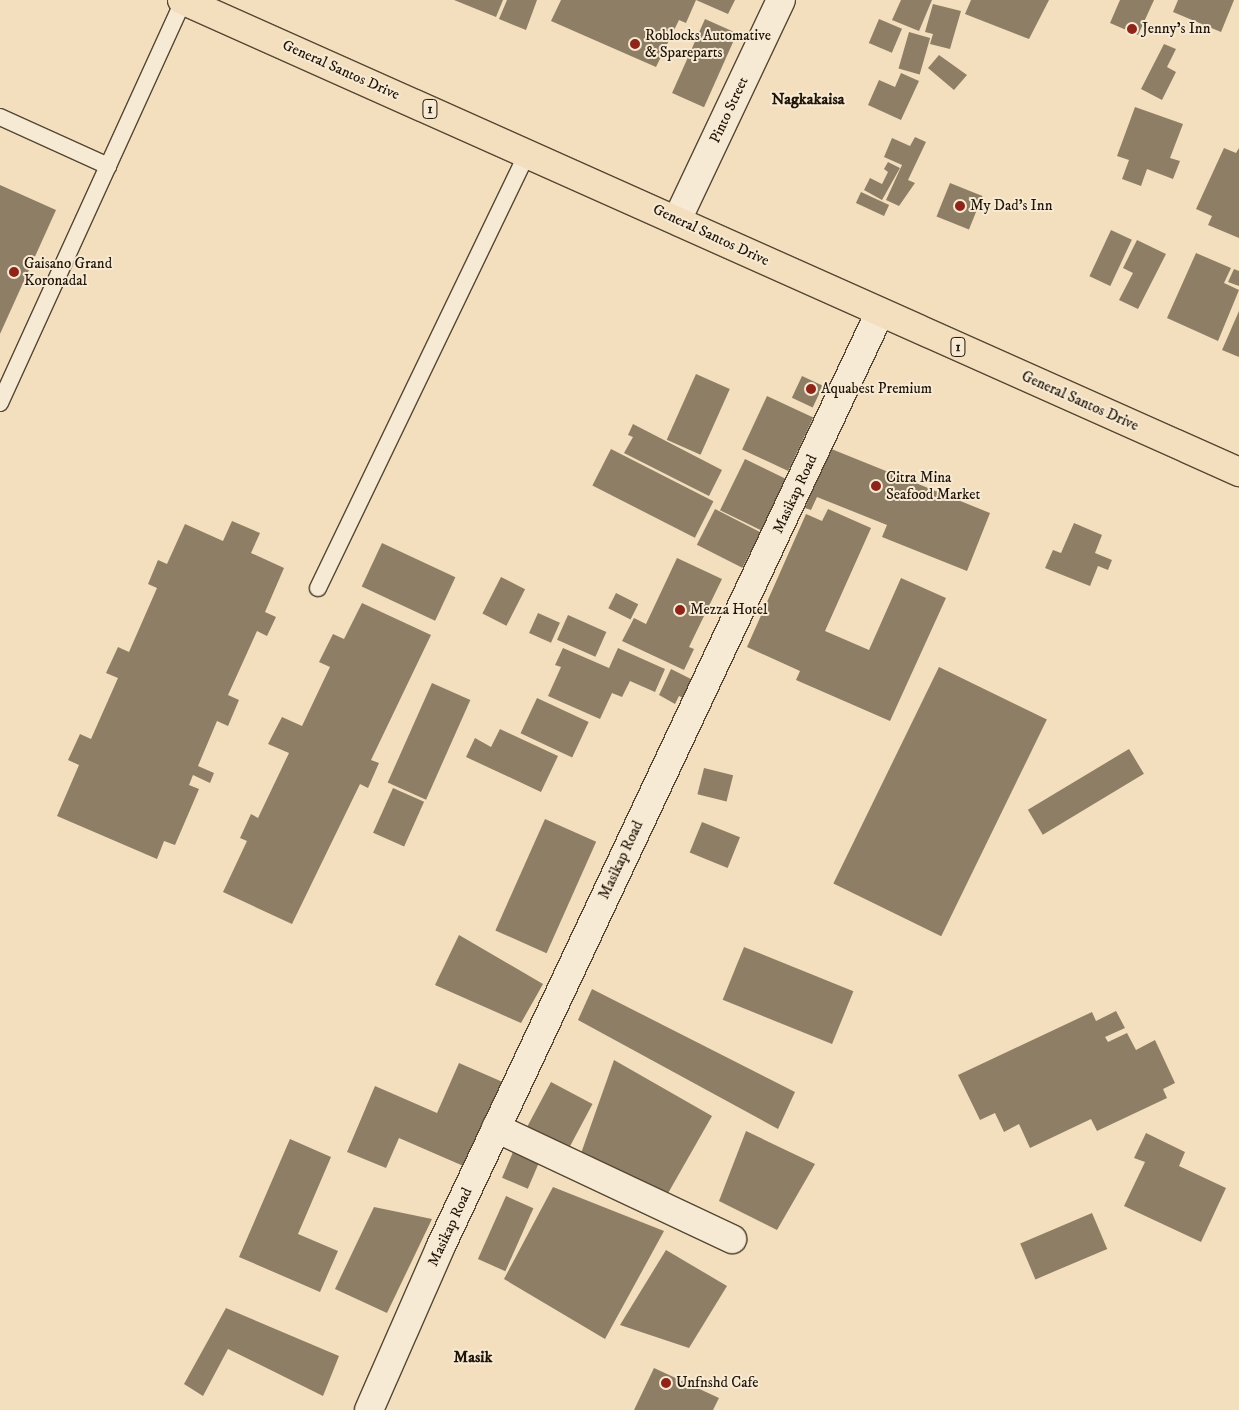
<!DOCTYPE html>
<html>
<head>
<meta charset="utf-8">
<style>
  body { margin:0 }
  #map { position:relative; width:1239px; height:1410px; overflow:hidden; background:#f3dfbd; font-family:"IM FELL DW Pica",serif }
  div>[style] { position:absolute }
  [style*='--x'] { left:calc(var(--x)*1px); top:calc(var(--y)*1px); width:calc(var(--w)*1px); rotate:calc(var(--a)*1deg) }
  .building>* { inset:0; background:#8e7e65; transform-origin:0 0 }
  .roads { filter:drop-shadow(1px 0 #554734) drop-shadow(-1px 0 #554734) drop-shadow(0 1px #554734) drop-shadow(0 -1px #554734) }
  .service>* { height:16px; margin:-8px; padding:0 8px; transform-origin:8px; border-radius:8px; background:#f7ead4 }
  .minor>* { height:28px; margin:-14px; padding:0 14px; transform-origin:14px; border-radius:14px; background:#f7ead4 }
  .tertiary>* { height:28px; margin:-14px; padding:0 14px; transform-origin:14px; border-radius:14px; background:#f7ead4 }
  .trunk>* { height:28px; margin:-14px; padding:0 14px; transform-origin:14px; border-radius:14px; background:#f3dfbd }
  .dots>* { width:14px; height:14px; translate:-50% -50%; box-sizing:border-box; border:2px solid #f7ead4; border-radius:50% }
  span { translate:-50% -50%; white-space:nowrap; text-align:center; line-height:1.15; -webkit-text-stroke:4px #f7ead4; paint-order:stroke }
  .shield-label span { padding:1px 4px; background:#f7ead4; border:1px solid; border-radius:4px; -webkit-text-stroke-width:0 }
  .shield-label { font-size:14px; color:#201406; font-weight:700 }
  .poi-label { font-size:15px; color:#201406 }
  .left { translate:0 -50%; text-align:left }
  .street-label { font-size:15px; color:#201406 }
  .neighbourhood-label { font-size:16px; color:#201406; font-weight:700 }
</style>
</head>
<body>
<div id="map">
  <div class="building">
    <div style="clip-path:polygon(454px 0,503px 0,496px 17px)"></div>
    <div style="clip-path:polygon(507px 0,537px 0,526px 30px,499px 19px)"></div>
    <div style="clip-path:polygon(561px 0,735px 0,728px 14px,696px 0,686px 23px,679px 20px,656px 67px,551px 21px)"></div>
    <div style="clip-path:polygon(901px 0,932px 0,919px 31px,892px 20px)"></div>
    <div style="clip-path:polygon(971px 0,1049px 0,1029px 39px,965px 14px)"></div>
    <div style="clip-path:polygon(1120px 0,1154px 0,1138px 35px,1110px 23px)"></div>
    <div style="clip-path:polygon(1178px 0,1234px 0,1221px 32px,1173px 12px)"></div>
    <div style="clip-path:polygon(933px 4px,961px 11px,950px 49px,930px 44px,933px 34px,925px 32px)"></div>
    <div style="left:705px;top:19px;width:35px;height:81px;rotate:24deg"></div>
    <div style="left:879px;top:19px;width:25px;height:26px;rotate:23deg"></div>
    <div style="left:909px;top:32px;width:22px;height:38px;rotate:16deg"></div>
    <div style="clip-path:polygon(1164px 44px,1176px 49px,1167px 67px,1176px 72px,1162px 100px,1141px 89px)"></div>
    <div style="clip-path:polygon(939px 55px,967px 75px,954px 90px,928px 68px)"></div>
    <div style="clip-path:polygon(901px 73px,919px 81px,901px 120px,868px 105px,879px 80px,895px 87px)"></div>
    <div style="clip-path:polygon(1135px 107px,1183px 124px,1170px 158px,1180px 161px,1173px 179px,1147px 169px,1141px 186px,1122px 179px,1129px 160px,1117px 156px)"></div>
    <div style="clip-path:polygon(915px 137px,926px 142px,908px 180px,915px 183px,899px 206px,886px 200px,902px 165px,884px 157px,892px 138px,910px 146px)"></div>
    <div style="clip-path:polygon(1224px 148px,1236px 153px,1239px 148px,1239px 238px,1208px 225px,1212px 216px,1196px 209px)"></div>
    <div style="clip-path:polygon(888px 162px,900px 168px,882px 200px,864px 190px,870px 178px,882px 184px,888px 172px,884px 169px)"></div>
    <div style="left:950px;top:183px;width:35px;height:36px;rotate:22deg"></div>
    <div style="clip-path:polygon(0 185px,56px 210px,0 334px)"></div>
    <div style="left:861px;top:192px;width:31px;height:12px;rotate:25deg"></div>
    <div style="left:1111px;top:230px;width:23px;height:51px;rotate:25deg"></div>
    <div style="clip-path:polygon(1137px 240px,1166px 254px,1138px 309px,1119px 300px,1133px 273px,1123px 268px)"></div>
    <div style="clip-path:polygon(1196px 253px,1231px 268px,1224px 283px,1239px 290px,1218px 341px,1167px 318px)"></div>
    <div style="clip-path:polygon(1234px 269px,1239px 271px,1239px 286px,1228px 282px)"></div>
    <div style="clip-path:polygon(1239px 311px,1239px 357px,1222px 350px)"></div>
    <div style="left:696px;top:374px;width:37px;height:72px;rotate:24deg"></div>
    <div style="left:802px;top:376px;width:23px;height:24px;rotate:25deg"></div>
    <div style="left:767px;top:396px;width:51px;height:59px;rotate:25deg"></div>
    <div style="clip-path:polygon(633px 424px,722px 470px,709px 496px,624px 453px,633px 437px,628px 435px)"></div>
    <div style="clip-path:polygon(829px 448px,990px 513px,967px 571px,882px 537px,887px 525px,817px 497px,811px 510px,805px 508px)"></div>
    <div style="left:611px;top:449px;width:115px;height:41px;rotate:27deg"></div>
    <div style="left:745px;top:459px;width:52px;height:57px;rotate:26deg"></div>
    <div style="left:715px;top:509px;width:51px;height:40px;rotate:27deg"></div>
    <div style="clip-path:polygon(828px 509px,871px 528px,825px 631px,869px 650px,901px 578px,946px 598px,890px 721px,796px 680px,800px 671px,747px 647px,806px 514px,822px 521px)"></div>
    <div style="clip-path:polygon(232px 521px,260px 533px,251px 553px,284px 568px,265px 612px,276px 617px,267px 636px,257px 631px,228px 695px,239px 700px,228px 726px,217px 721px,198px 766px,214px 773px,210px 783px,193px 775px,189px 785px,199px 789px,175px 845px,164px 841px,157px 859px,57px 816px,79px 765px,68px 760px,80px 734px,91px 739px,118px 678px,106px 673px,118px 647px,129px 652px,157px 588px,148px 584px,158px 560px,167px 564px,185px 524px,223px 541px)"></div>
    <div style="clip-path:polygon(1074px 523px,1102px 535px,1095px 553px,1112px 560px,1108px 570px,1098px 566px,1090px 586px,1045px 568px,1053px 550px,1061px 553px)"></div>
    <div style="left:382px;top:543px;width:81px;height:48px;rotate:25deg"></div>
    <div style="clip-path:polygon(677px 558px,722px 579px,689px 647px,694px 649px,684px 670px,622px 641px,634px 618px,646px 624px)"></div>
    <div style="left:501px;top:577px;width:27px;height:41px;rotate:27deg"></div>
    <div style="left:616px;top:593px;width:25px;height:17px;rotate:27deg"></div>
    <div style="clip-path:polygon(362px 603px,431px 635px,371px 760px,379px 763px,368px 788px,360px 784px,292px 924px,223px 892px,247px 841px,240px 838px,251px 814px,258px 818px,289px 753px,268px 744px,282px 717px,302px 726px,330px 667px,319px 662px,333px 634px,344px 639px)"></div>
    <div style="left:538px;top:613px;width:24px;height:22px;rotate:24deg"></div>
    <div style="left:568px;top:615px;width:42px;height:27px;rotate:24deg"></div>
    <div style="clip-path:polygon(563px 648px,609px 668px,618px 648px,665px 669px,655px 692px,630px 681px,622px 697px,612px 693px,600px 719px,548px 696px,561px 667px,555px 665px)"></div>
    <div style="left:939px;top:667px;width:120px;height:241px;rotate:26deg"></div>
    <div style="clip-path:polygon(671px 669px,693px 680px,683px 698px,679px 696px,675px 704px,659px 695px)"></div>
    <div style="left:432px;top:683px;width:42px;height:109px;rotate:24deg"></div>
    <div style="left:537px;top:698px;width:57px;height:39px;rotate:25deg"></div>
    <div style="clip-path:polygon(500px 729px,558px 756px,541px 792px,466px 757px,475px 738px,491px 747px)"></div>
    <div style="left:1129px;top:749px;width:29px;height:118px;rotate:59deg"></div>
    <div style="left:704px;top:768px;width:30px;height:27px;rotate:14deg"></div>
    <div style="left:393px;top:788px;width:34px;height:49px;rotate:24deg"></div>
    <div style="left:545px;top:819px;width:56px;height:122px;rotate:24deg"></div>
    <div style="left:702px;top:822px;width:41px;height:33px;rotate:22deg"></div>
    <div style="clip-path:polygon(459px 935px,543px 984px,521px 1023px,435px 985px)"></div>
    <div style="left:744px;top:947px;width:118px;height:57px;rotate:22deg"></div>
    <div style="clip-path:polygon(592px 989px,795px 1092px,778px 1129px,578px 1020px)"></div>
    <div style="clip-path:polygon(1116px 1011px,1125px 1028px,1105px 1037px,1108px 1042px,1127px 1033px,1136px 1050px,1155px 1040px,1175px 1083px,1163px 1089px,1167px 1098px,1097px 1131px,1091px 1119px,1030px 1148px,1019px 1124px,1004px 1132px,995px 1113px,980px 1120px,958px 1075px,1092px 1012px,1096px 1021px)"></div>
    <div style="clip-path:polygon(614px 1060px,712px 1116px,667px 1195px,579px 1159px)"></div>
    <div style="clip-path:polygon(459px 1063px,505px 1083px,468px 1168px,399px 1138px,386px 1168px,347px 1152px,375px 1086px,437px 1113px)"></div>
    <div style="left:551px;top:1082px;width:47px;height:51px;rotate:28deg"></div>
    <div style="clip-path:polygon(746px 1131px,815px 1164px,777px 1230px,719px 1201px)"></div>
    <div style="clip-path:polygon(1146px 1133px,1185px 1152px,1179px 1166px,1226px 1188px,1201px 1242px,1124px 1206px,1145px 1162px,1134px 1158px)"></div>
    <div style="clip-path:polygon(290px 1139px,331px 1157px,298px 1234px,338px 1251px,320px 1292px,239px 1257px)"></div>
    <div style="left:513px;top:1152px;width:28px;height:28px;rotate:23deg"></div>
    <div style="clip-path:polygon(553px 1187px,664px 1231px,605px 1339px,504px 1279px)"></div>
    <div style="left:506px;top:1196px;width:30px;height:69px;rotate:24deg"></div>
    <div style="clip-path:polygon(374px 1207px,432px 1219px,387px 1313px,335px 1289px)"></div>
    <div style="left:1092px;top:1213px;width:39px;height:78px;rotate:67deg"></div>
    <div style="clip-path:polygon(666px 1250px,727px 1286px,689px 1348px,620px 1325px)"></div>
    <div style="clip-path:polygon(226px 1308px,339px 1356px,323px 1396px,228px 1349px,203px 1396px,184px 1384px)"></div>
    <div style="clip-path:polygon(654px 1368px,719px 1398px,713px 1410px,634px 1410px)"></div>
  </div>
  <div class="roads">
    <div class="service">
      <div style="--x:0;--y:117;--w:119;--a:24.4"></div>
      <div style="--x:0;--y:403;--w:442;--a:-65.5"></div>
      <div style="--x:318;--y:588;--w:484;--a:-64.3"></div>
    </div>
    <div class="minor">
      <div style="--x:496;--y:1128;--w:261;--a:25.2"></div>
      <div style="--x:369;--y:1410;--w:177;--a:-66.3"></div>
      <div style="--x:440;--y:1248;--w:1034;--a:-64.82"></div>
    </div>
    <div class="tertiary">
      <div style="--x:677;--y:220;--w:243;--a:-64.7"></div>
    </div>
    <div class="trunk">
      <div style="--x:182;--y:0;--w:1158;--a:24.06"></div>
    </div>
  </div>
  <div class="dots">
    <div style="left:1132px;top:29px;background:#8f2418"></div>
    <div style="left:635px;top:44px;background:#8f2418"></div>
    <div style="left:960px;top:206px;background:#8f2418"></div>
    <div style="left:14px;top:272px;background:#8f2418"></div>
    <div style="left:811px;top:389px;background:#8f2418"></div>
    <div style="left:876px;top:486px;background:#8f2418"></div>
    <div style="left:680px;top:610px;background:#8f2418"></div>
    <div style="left:666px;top:1383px;background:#8f2418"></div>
  </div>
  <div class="shield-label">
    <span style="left:430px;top:109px">1</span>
    <span style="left:958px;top:347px">1</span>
  </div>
  <div class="poi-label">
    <span class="left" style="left:1142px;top:29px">Jenny's Inn</span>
    <span class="left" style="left:645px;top:44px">Roblocks Automative<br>&amp; Spareparts</span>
    <span class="left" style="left:970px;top:206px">My Dad's Inn</span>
    <span class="left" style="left:24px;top:272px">Gaisano Grand<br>Koronadal</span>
    <span class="left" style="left:821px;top:389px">Aquabest Premium</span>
    <span class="left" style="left:886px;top:486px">Citra Mina<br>Seafood Market</span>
    <span class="left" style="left:690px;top:610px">Mezza Hotel</span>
    <span class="left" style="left:676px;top:1383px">Unfnshd Cafe</span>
  </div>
  <div class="street-label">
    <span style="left:341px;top:70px;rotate:24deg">General Santos Drive</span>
    <span style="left:729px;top:110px;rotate:-65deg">Pinto Street</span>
    <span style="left:711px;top:235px;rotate:25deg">General Santos Drive</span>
    <span style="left:1080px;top:401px;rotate:24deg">General Santos Drive</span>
    <span style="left:795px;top:494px;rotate:-65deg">Masikap Road</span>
    <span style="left:621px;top:860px;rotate:-65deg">Masikap Road</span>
    <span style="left:450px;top:1227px;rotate:-65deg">Masikap Road</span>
  </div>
  <div class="neighbourhood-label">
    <span style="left:808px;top:99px">Nagkakaisa</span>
    <span style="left:473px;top:1357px">Masik</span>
  </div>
</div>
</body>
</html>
